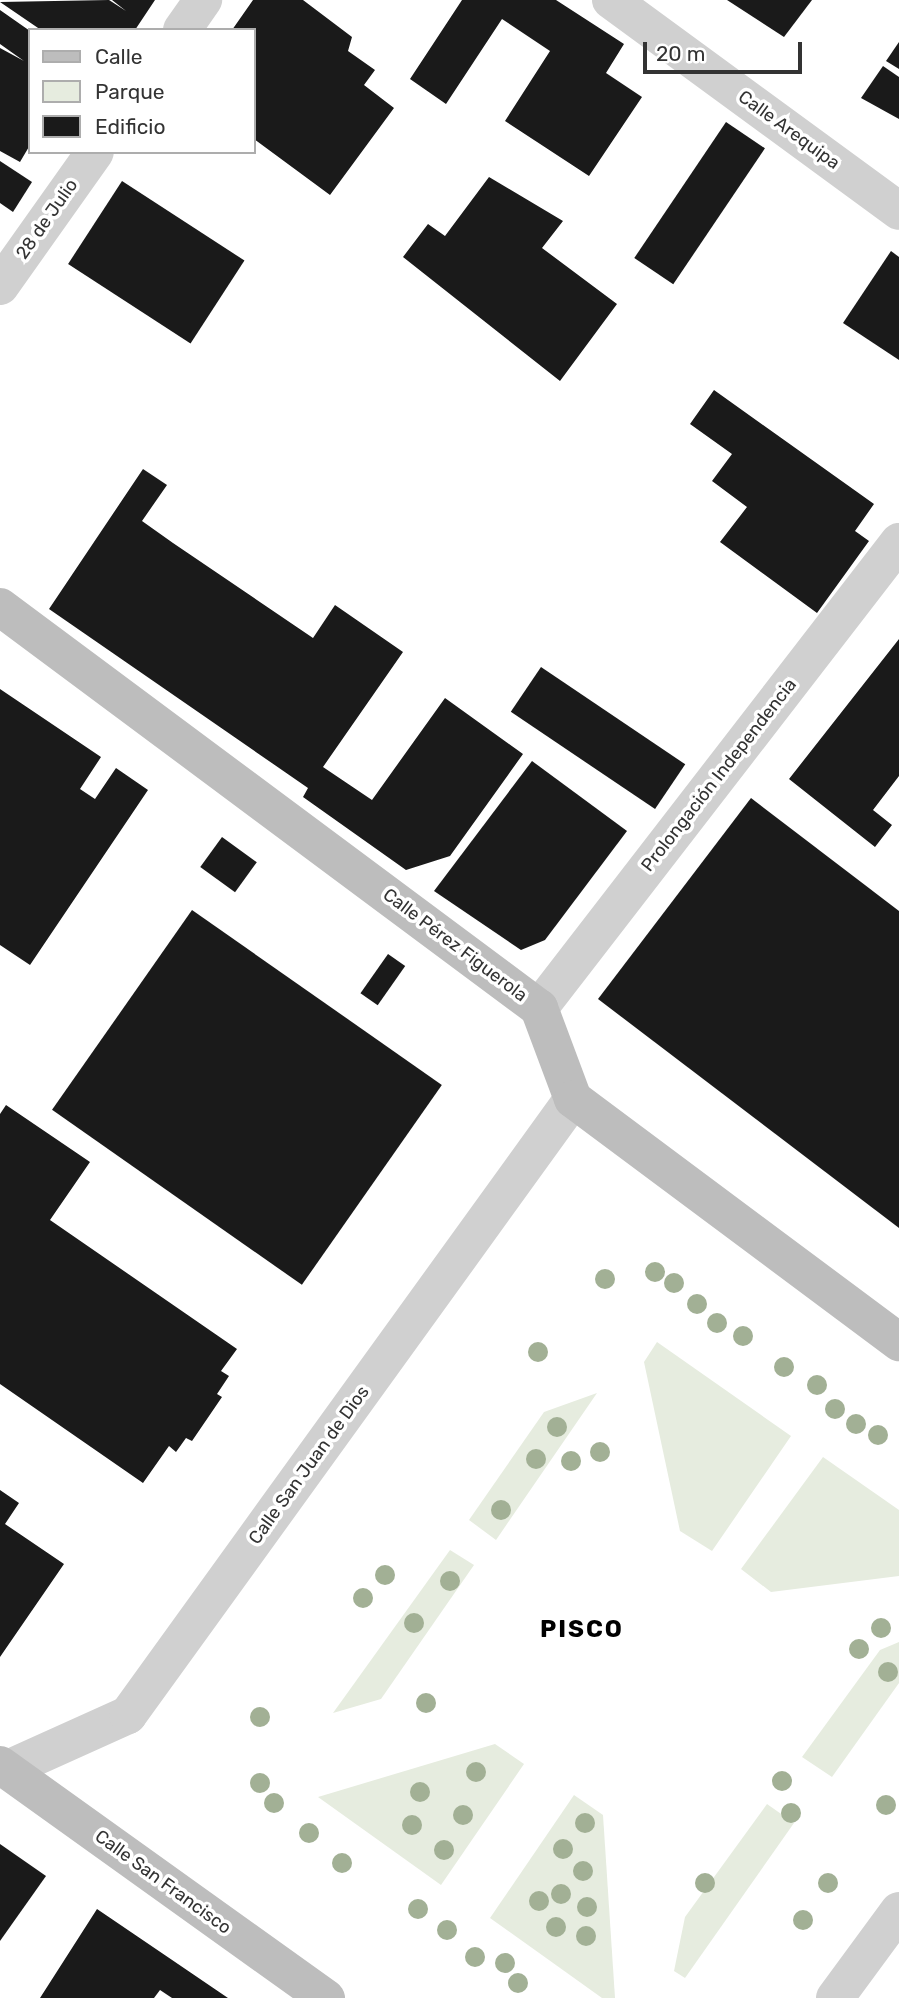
<!DOCTYPE html>
<html>
<head>
<meta charset="utf-8">
<style>
  body { margin:0 }
  #map { position:relative; width:899px; height:1998px; overflow:hidden; background:#fff; font-family:Rubik,sans-serif }
  div>[style] { position:absolute }
  [style*='--x'] { left:calc(var(--x)*1px); top:calc(var(--y)*1px); width:calc(var(--w)*1px); rotate:calc(var(--a)*1deg) }
  .green>* { inset:0; background:#e6ecdf }
  .building>* { inset:0; background:#1a1a1a; transform-origin:0 0 }
  .minor>* { height:38px; margin:-19px; padding:0 19px; transform-origin:19px; border-radius:19px; background:#d0d0d0 }
  .tertiary>* { height:38px; margin:-19px; padding:0 19px; transform-origin:19px; border-radius:19px; background:#d0d0d0 }
  .secondary>* { height:38px; margin:-19px; padding:0 19px; transform-origin:19px; border-radius:19px; background:#bdbdbd }
  .trees>* { width:20px; height:20px; margin:-10px; border-radius:50%; background:#a2b095 }
  span { translate:-50% -50%; white-space:nowrap; text-align:center; line-height:1.15; -webkit-text-stroke:7px #fff; paint-order:stroke }
  .street-label { font-size:18px; color:#333 }
  .district-label { font-size:24px; color:#000; font-weight:700; letter-spacing:2px }
  .legend { position:absolute; left:28px; top:28px; width:228px; height:126px; box-sizing:border-box; background:#fff; border:2px solid #adadad; margin:0; padding:9px 12px; list-style:none; font-size:21px; color:#333 }
  .legend li { display:flex; align-items:center; gap:14px; height:35px }
  .legend b { width:35px; border:2px solid #adadad }
  .scale { position:absolute; left:643px; top:42px; width:159px; height:32px; box-sizing:border-box; border:4px solid #333; border-top:0; padding-left:9px; font-size:21px; line-height:24px; white-space:nowrap; color:#333; -webkit-text-stroke:5px #fff; paint-order:stroke }
</style>
</head>
<body>
<div id="map">
  <div class="green">
    <div style="clip-path:polygon(657px 1342px,791px 1436px,712px 1551px,680px 1531px,644px 1362px)"></div>
    <div style="clip-path:polygon(597px 1393px,496px 1540px,469px 1520px,544px 1412px)"></div>
    <div style="clip-path:polygon(823px 1457px,899px 1510px,899px 1576px,771px 1592px,741px 1569px)"></div>
    <div style="clip-path:polygon(450px 1550px,474px 1565px,381px 1699px,333px 1713px)"></div>
    <div style="clip-path:polygon(899px 1642px,899px 1683px,832px 1777px,802px 1757px,880px 1650px)"></div>
    <div style="clip-path:polygon(495px 1744px,524px 1764px,441px 1885px,318px 1797px)"></div>
    <div style="clip-path:polygon(574px 1795px,603px 1815px,615px 1998px,602px 1998px,490px 1918px)"></div>
    <div style="clip-path:polygon(767px 1804px,794px 1823px,685px 1978px,674px 1971px,685px 1917px)"></div>
  </div>
  <div class="building">
    <div style="clip-path:polygon(109px 0,126px 11px,112px 0,155px 0,135px 30px,41px 30px,0 2px)"></div>
    <div style="clip-path:polygon(253px 0,303px 0,352px 37px,348px 51px,375px 70px,364px 85px,394px 108px,330px 195px,254px 139px,254px 30px,232px 30px)"></div>
    <div style="clip-path:polygon(462px 0,556px 0,624px 44px,606px 73px,642px 97px,589px 176px,505px 121px,550px 51px,502px 19px,446px 104px,410px 79px)"></div>
    <div style="clip-path:polygon(727px 0,812px 0,784px 37px)"></div>
    <div style="clip-path:polygon(0 10px,30px 31px,30px 145px,20px 162px,0 151px,0 48px,24px 61px,0 44px)"></div>
    <div style="clip-path:polygon(899px 42px,899px 69px,886px 61px)"></div>
    <div style="clip-path:polygon(883px 66px,899px 77px,899px 119px,861px 98px)"></div>
    <div style="left:726px;top:122px;width:47px;height:164px;rotate:34deg"></div>
    <div style="clip-path:polygon(0 161px,32px 182px,13px 212px,0 203px)"></div>
    <div style="clip-path:polygon(489px 177px,563px 221px,542px 248px,617px 304px,560px 381px,403px 257px,428px 224px,445px 236px)"></div>
    <div style="left:122px;top:181px;width:146px;height:99px;rotate:33deg"></div>
    <div style="clip-path:polygon(891px 251px,899px 257px,899px 360px,843px 323px)"></div>
    <div style="clip-path:polygon(714px 390px,874px 504px,855px 531px,869px 541px,817px 613px,720px 542px,747px 507px,712px 481px,732px 454px,690px 424px)"></div>
    <div style="clip-path:polygon(143px 469px,167px 485px,142px 521px,173px 543px,313px 638px,335px 605px,403px 652px,323px 767px,372px 800px,445px 698px,523px 754px,450px 856px,406px 870px,303px 797px,308px 788px,49px 609px)"></div>
    <div style="clip-path:polygon(899px 639px,899px 776px,873px 810px,892px 825px,875px 847px,789px 779px)"></div>
    <div style="left:541px;top:667px;width:174px;height:54px;rotate:34deg"></div>
    <div style="clip-path:polygon(0 689px,101px 757px,80px 789px,95px 799px,116px 768px,148px 790px,30px 965px,0 945px)"></div>
    <div style="clip-path:polygon(532px 761px,627px 831px,545px 940px,521px 950px,434px 891px)"></div>
    <div style="clip-path:polygon(751px 798px,899px 911px,899px 1228px,598px 999px)"></div>
    <div style="left:222px;top:837px;width:43px;height:37px;rotate:36deg"></div>
    <div style="left:192px;top:910px;width:305px;height:244px;rotate:35deg"></div>
    <div style="left:388px;top:954px;width:21px;height:48px;rotate:35deg"></div>
    <div style="clip-path:polygon(6px 1105px,90px 1162px,50px 1220px,237px 1349px,221px 1371px,229px 1376px,217px 1394px,222px 1397px,192px 1441px,186px 1438px,176px 1452px,169px 1446px,143px 1483px,0 1384px,0 1114px)"></div>
    <div style="clip-path:polygon(0 1490px,19px 1503px,5px 1524px,64px 1564px,0 1657px)"></div>
    <div style="clip-path:polygon(0 1844px,46px 1876px,0 1941px)"></div>
    <div style="clip-path:polygon(97px 1909px,178px 1964px,228px 1998px,172px 1998px,160px 1990px,154px 1998px,40px 1998px)"></div>
  </div>
  <div class="minor">
    <div style="--x:611;--y:0;--w:357;--a:36.2"></div>
    <div style="--x:182;--y:30;--w:37;--a:-55"></div>
    <div style="--x:0;--y:286;--w:164;--a:-54.7"></div>
    <div style="--x:539;--y:1008;--w:589;--a:-52.31"></div>
  </div>
  <div class="tertiary">
    <div style="--x:6;--y:1770;--w:134;--a:-24.3"></div>
    <div style="--x:128;--y:1715;--w:760;--a:-54.16"></div>
    <div style="--x:835;--y:1998;--w:108;--a:-53.7"></div>
  </div>
  <div class="secondary">
    <div style="--x:0;--y:607;--w:672;--a:36.65"></div>
    <div style="--x:539;--y:1008;--w:97;--a:69.5"></div>
    <div style="--x:573;--y:1099;--w:407;--a:36.7"></div>
    <div style="--x:0;--y:1765;--w:401;--a:35.6"></div>
  </div>
  <div class="trees">
    <div style="left:655px;top:1272px"></div>
    <div style="left:605px;top:1279px"></div>
    <div style="left:674px;top:1283px"></div>
    <div style="left:697px;top:1304px"></div>
    <div style="left:717px;top:1323px"></div>
    <div style="left:743px;top:1336px"></div>
    <div style="left:538px;top:1352px"></div>
    <div style="left:784px;top:1367px"></div>
    <div style="left:817px;top:1385px"></div>
    <div style="left:835px;top:1409px"></div>
    <div style="left:856px;top:1424px"></div>
    <div style="left:557px;top:1427px"></div>
    <div style="left:878px;top:1435px"></div>
    <div style="left:600px;top:1452px"></div>
    <div style="left:536px;top:1459px"></div>
    <div style="left:571px;top:1461px"></div>
    <div style="left:501px;top:1510px"></div>
    <div style="left:385px;top:1575px"></div>
    <div style="left:450px;top:1581px"></div>
    <div style="left:363px;top:1598px"></div>
    <div style="left:414px;top:1623px"></div>
    <div style="left:881px;top:1628px"></div>
    <div style="left:859px;top:1649px"></div>
    <div style="left:888px;top:1672px"></div>
    <div style="left:426px;top:1703px"></div>
    <div style="left:260px;top:1717px"></div>
    <div style="left:476px;top:1772px"></div>
    <div style="left:782px;top:1781px"></div>
    <div style="left:260px;top:1783px"></div>
    <div style="left:420px;top:1792px"></div>
    <div style="left:274px;top:1803px"></div>
    <div style="left:886px;top:1805px"></div>
    <div style="left:791px;top:1813px"></div>
    <div style="left:463px;top:1815px"></div>
    <div style="left:585px;top:1823px"></div>
    <div style="left:412px;top:1825px"></div>
    <div style="left:309px;top:1833px"></div>
    <div style="left:563px;top:1849px"></div>
    <div style="left:444px;top:1850px"></div>
    <div style="left:342px;top:1863px"></div>
    <div style="left:583px;top:1871px"></div>
    <div style="left:705px;top:1883px"></div>
    <div style="left:828px;top:1883px"></div>
    <div style="left:561px;top:1894px"></div>
    <div style="left:539px;top:1901px"></div>
    <div style="left:587px;top:1907px"></div>
    <div style="left:418px;top:1909px"></div>
    <div style="left:803px;top:1920px"></div>
    <div style="left:556px;top:1927px"></div>
    <div style="left:447px;top:1930px"></div>
    <div style="left:586px;top:1936px"></div>
    <div style="left:475px;top:1957px"></div>
    <div style="left:505px;top:1963px"></div>
    <div style="left:518px;top:1983px"></div>
  </div>
  <div class="street-label">
    <span style="left:789px;top:130px;rotate:36deg">Calle Arequipa</span>
    <span style="left:47px;top:219px;rotate:-55deg">28 de Julio</span>
    <span style="left:719px;top:775px;rotate:-52deg">Prolongación Independencia</span>
    <span style="left:455px;top:945px;rotate:37deg">Calle Pérez Figuerola</span>
    <span style="left:309px;top:1465px;rotate:-54deg">Calle San Juan de Dios</span>
    <span style="left:163px;top:1882px;rotate:36deg">Calle San Francisco</span>
  </div>
  <div class="district-label">
    <span style="left:582px;top:1630px">PISCO</span>
  </div>
  <ul class="legend">
  <li><b style="height:9px;background:#bdbdbd"></b>Calle</li>
  <li><b style="height:19px;background:#e6ecdf"></b>Parque</li>
  <li><b style="height:19px;background:#1a1a1a"></b>Edificio</li>
  </ul>
  <div class="scale">20 m</div>
</div>
</body>
</html>
